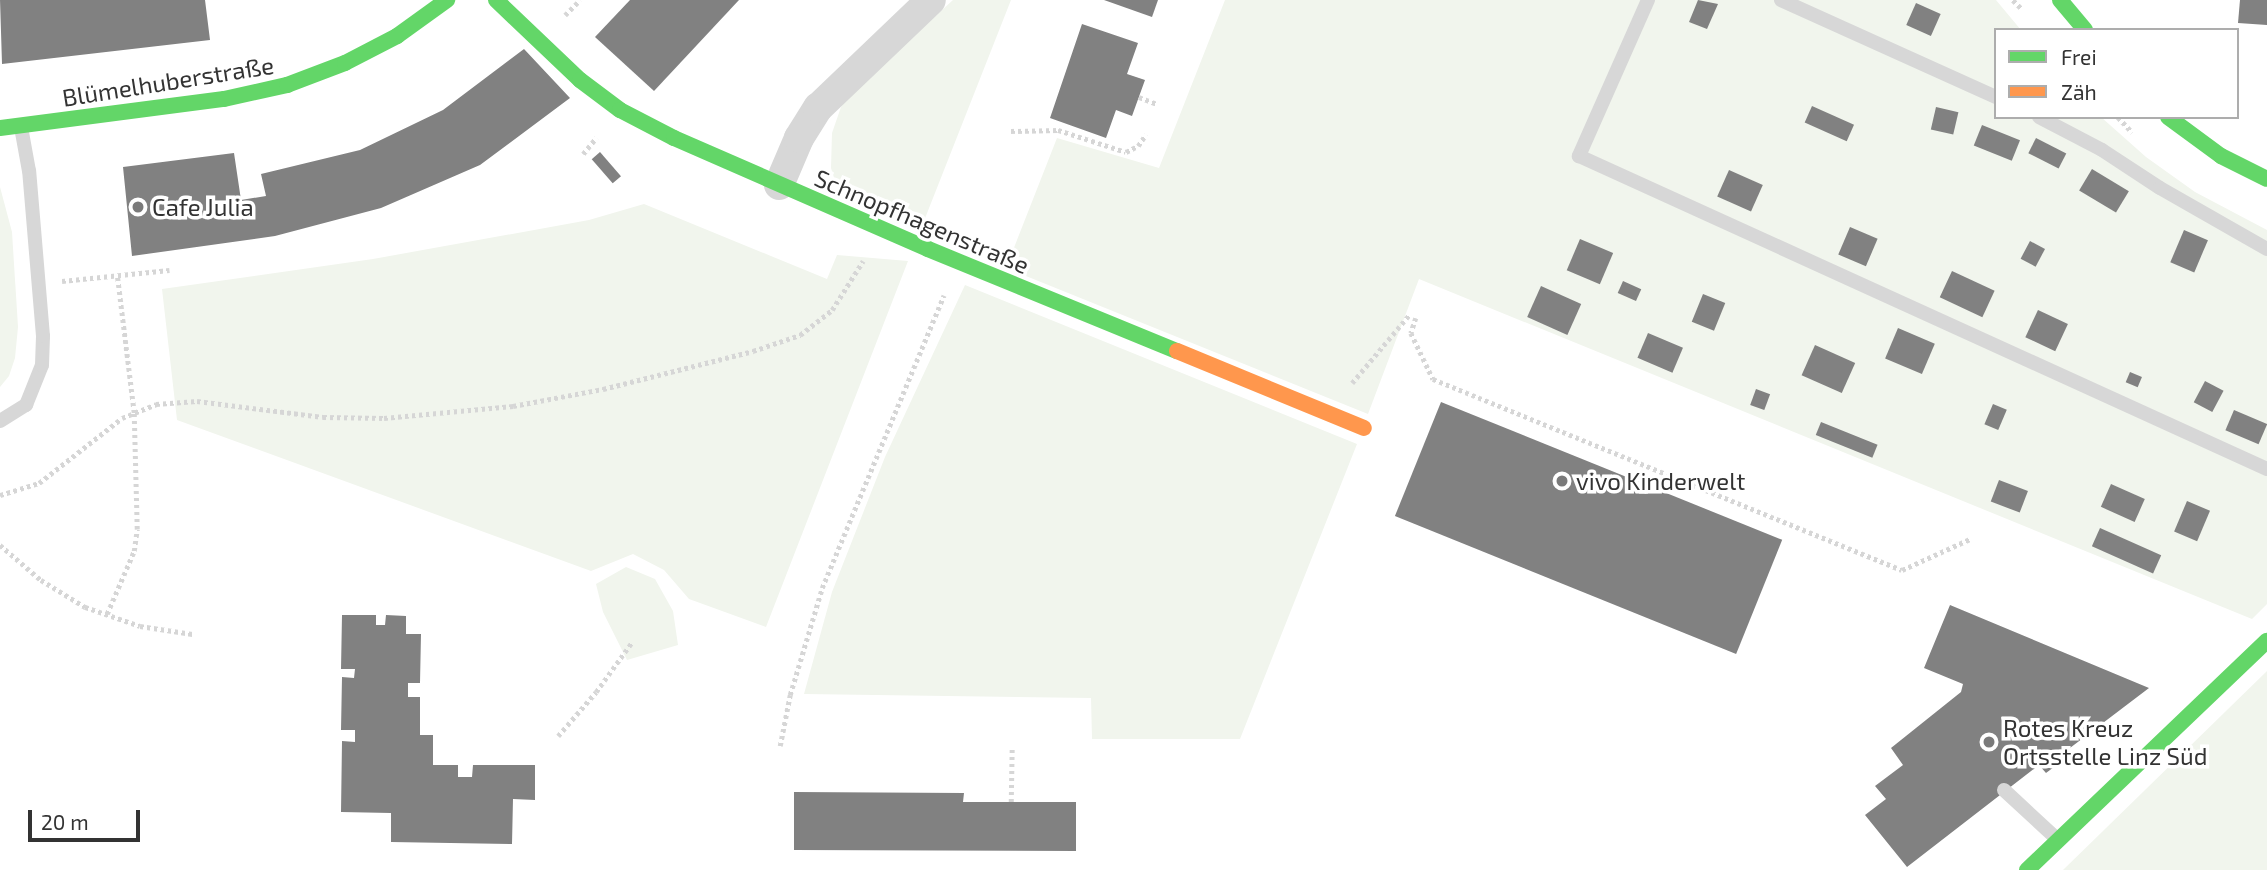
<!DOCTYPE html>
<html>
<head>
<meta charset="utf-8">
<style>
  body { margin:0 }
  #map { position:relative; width:2267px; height:870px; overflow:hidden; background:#fff; font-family:"Exo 2",sans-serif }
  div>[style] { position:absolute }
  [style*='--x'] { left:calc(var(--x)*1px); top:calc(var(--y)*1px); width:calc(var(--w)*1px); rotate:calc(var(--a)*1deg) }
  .green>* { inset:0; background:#f1f5ed }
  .building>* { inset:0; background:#818181; transform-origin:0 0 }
  .path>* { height:4.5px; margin-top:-2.25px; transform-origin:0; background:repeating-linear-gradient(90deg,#d6d6d6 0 3.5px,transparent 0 7px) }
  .lane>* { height:14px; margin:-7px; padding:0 7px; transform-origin:7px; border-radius:7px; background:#d7d7d7 }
  .street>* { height:30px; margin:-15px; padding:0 15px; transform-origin:15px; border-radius:15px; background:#d7d7d7 }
  .fast>* { height:16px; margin:-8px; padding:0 8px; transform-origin:8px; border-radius:8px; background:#63d668 }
  .slow>* { height:16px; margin:-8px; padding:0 8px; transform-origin:8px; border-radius:8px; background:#ff974d }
  .dots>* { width:19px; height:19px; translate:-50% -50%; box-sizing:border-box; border:4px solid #fff; border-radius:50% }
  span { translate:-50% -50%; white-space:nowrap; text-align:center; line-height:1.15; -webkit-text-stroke:7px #fff; paint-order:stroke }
  .street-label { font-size:24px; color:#333 }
  .poi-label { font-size:24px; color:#333 }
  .left { translate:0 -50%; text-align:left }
  .legend { position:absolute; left:1994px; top:28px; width:245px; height:91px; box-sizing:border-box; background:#fff; border:2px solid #adadad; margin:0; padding:9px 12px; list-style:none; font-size:21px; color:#333 }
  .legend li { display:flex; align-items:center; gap:14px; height:35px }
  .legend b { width:35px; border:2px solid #adadad }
  .scale { position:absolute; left:28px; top:810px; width:112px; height:32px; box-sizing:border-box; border:4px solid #333; border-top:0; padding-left:9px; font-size:21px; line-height:24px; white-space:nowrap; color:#333; -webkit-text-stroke:5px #fff; paint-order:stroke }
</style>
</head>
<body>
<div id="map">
  <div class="green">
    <i style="clip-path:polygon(953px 0,1011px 0,920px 231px,840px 197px,831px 168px,832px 133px,841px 107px,852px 92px)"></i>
    <i style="clip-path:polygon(1225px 0,1996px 0,2021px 30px,1996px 30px,1996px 117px,2101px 117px,2146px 157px,2195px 192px,2267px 230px,2267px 604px,2252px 619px,1419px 279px,1368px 414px,1006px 268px,1057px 138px,1159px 168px)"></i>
    <i style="clip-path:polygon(0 187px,12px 232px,18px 327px,15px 358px,9px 376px,0 387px)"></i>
    <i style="clip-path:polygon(644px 204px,827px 279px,837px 255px,908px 261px,766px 627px,689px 599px,664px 570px,633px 554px,591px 571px,177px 420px,162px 289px,373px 259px,589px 220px)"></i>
    <i style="clip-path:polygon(965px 285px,1357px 444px,1240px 739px,1092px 739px,1091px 698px,804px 694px,832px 592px,885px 457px)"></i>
    <i style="clip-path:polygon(626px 567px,655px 579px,673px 611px,678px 645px,627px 660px,603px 612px,596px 584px)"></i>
    <i style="clip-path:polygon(2267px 671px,2267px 870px,2063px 870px)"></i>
  </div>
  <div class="building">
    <i style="clip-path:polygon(0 0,205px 0,210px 40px,2px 64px)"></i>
    <i style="clip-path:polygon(630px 0,739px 0,654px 91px,595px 37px)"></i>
    <i style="clip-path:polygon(1104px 0,1158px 0,1152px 17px)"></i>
    <i style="clip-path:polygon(1698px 0,1718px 4px,1707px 29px,1689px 22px)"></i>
    <i style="clip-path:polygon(2240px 0,2267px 0,2267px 25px,2238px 23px)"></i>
    <i style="left:1916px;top:3px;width:27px;height:24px;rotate:24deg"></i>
    <i style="clip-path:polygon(1082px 24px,1138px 43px,1127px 74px,1145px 80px,1132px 116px,1116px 110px,1106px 138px,1050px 118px)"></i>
    <i style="clip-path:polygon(524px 49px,570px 98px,480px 165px,381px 208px,275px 236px,132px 256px,123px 167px,234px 153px,241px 200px,266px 196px,261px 174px,360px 150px,443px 110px)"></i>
    <i style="left:1812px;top:106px;width:46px;height:18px;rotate:24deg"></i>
    <i style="left:1936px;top:107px;width:23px;height:23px;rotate:13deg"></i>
    <i style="left:1982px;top:125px;width:41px;height:22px;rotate:22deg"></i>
    <i style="left:2036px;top:138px;width:34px;height:17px;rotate:27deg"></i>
    <i style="left:600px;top:152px;width:32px;height:11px;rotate:49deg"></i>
    <i style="left:2092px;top:169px;width:43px;height:25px;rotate:31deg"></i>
    <i style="left:1729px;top:170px;width:37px;height:29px;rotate:24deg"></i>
    <i style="left:1850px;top:227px;width:30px;height:30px;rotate:23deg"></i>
    <i style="left:2184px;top:230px;width:26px;height:35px;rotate:23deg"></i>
    <i style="left:1580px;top:239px;width:36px;height:34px;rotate:23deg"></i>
    <i style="left:2030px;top:241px;width:17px;height:20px;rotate:28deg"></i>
    <i style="left:1952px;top:271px;width:47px;height:29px;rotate:25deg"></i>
    <i style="left:1623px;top:281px;width:20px;height:13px;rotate:24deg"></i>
    <i style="left:1541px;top:286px;width:44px;height:34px;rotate:24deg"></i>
    <i style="left:1703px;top:294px;width:24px;height:30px;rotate:22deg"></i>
    <i style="left:2038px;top:310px;width:33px;height:30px;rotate:25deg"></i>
    <i style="left:1898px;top:328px;width:40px;height:33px;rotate:23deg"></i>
    <i style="left:1648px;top:333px;width:38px;height:27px;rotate:23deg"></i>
    <i style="left:1815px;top:345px;width:44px;height:33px;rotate:24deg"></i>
    <i style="left:2130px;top:372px;width:13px;height:11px;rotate:23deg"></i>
    <i style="left:2205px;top:381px;width:21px;height:24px;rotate:28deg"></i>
    <i style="left:1756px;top:389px;width:15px;height:17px;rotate:20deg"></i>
    <i style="left:1441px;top:402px;width:368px;height:123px;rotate:22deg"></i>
    <i style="left:1993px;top:404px;width:15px;height:22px;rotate:23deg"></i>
    <i style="left:2234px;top:410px;width:36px;height:22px;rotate:23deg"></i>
    <i style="left:1821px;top:422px;width:61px;height:14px;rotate:22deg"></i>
    <i style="left:1999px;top:480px;width:31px;height:23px;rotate:21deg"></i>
    <i style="left:2111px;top:484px;width:37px;height:25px;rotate:24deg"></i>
    <i style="left:2187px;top:501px;width:25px;height:33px;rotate:23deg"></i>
    <i style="left:2100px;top:528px;width:67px;height:20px;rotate:24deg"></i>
    <i style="clip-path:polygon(1950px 605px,2149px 688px,2066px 751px,2070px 755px,2046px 773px,2039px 765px,1907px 867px,1865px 815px,1886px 799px,1875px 786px,1903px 765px,1891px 748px,1961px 692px,1963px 684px,1924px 668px)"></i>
    <i style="clip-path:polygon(342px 615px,376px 615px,376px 625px,385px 625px,386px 615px,406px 616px,406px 634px,421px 634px,420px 683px,408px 683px,408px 697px,420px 697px,420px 735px,433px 735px,433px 765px,458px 765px,458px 777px,472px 777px,473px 765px,535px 765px,535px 800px,513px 799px,512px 844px,391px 842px,391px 813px,341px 812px,342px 741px,355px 742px,355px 730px,341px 730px,342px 677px,354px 678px,355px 669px,341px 669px)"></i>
    <i style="clip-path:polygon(794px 792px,964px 793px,963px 802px,1076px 802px,1076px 851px,794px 850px)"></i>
  </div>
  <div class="path">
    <i style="--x:2013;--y:0;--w:14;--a:45"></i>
    <i style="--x:565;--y:15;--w:21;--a:-45"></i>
    <i style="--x:1139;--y:97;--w:19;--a:21"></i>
    <i style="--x:2118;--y:117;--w:21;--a:47"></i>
    <i style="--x:1011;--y:131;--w:47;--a:-1.2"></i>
    <i style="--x:1058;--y:130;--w:71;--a:17.9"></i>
    <i style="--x:1126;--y:152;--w:13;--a:-27"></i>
    <i style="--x:1138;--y:146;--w:14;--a:-56"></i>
    <i style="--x:583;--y:154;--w:21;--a:-51"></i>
    <i style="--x:62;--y:281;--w:108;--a:-5.9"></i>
    <i style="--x:1416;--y:318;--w:16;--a:108"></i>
    <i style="--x:1411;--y:333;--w:51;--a:64.4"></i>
    <i style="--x:1433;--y:379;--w:506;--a:22.16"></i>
    <i style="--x:1902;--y:570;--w:75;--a:-24.5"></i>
    <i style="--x:1352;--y:383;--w:89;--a:-50"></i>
    <i style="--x:0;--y:495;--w:41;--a:-17.1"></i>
    <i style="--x:39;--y:483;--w:105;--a:-38.1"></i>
    <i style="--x:122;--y:418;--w:37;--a:-22"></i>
    <i style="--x:156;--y:404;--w:41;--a:-4.2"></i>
    <i style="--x:197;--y:401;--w:127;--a:7.2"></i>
    <i style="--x:323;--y:417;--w:61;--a:0.9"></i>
    <i style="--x:384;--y:418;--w:130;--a:-5.3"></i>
    <i style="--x:513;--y:406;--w:92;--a:-10.7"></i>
    <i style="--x:603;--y:389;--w:155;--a:-14.2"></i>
    <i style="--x:753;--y:351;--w:50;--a:-18.8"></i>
    <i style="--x:800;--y:335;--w:41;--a:-38"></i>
    <i style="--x:832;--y:310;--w:58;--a:-57.7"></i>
    <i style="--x:0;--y:545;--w:54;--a:40.5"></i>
    <i style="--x:41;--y:580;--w:52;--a:31.5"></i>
    <i style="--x:85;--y:607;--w:58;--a:19.1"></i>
    <i style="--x:140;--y:626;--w:53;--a:8.7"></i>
    <i style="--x:107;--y:614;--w:69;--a:-66.8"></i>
    <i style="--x:134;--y:551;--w:22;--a:-82"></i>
    <i style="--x:137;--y:529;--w:116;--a:-91.5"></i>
    <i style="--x:134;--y:413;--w:139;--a:-97"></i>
    <i style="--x:558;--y:736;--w:58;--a:-49.2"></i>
    <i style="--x:596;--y:692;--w:62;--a:-54.2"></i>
    <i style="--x:780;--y:746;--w:52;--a:-78.9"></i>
    <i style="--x:790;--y:695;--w:112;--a:-73.3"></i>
    <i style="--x:822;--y:588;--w:317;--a:-67.4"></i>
    <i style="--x:1011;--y:802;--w:55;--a:-89"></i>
  </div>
  <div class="lane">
    <i style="--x:1648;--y:0;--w:171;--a:113.9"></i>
    <i style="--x:1579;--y:156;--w:756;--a:24.46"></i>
    <i style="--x:1781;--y:0;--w:236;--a:24.3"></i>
    <i style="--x:2039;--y:117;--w:71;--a:27.6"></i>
    <i style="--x:2102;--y:150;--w:69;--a:33.2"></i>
    <i style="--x:2160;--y:188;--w:123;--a:29.7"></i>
    <i style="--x:0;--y:421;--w:31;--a:-32"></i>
    <i style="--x:26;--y:405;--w:43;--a:-68.2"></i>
    <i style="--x:42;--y:365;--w:29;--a:-88"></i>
    <i style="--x:43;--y:336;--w:166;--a:-94.8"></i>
    <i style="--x:29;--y:171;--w:45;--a:-100.3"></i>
    <i style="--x:2004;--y:790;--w:72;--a:42.8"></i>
  </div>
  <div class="street">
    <i style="--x:779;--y:185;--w:51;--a:-66.9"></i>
    <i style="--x:799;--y:138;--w:36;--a:-58"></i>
    <i style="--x:818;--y:108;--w:156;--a:-43.7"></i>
  </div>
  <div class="fast">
    <i style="--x:496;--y:0;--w:116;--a:43.6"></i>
    <i style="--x:580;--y:80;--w:50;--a:36.9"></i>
    <i style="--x:620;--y:110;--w:61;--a:27.4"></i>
    <i style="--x:674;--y:138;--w:277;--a:23.6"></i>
    <i style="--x:928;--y:249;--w:269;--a:22.3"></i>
    <i style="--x:2060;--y:0;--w:39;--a:50"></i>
    <i style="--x:2168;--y:117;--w:66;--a:36.3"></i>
    <i style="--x:2221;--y:156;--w:51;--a:26.6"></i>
    <i style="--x:0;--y:128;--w:226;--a:-7.4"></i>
    <i style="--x:224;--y:99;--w:65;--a:-12.5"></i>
    <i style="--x:287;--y:85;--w:62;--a:-20.8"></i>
    <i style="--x:345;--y:63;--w:59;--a:-27.4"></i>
    <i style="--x:397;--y:36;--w:62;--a:-35.8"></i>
    <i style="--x:2027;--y:870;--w:332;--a:-43.7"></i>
  </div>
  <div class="slow">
    <i style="--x:1177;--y:351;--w:202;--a:22.4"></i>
  </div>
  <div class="dots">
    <i style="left:138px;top:207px;background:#7a7a7a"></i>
    <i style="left:1562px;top:481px;background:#7a7a7a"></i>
    <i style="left:1989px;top:742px;background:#7a7a7a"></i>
  </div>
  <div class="street-label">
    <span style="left:168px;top:81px;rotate:-9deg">Blümelhuberstraße</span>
    <span style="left:922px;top:221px;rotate:23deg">Schnopfhagenstraße</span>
  </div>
  <div class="poi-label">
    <span class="left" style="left:152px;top:207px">Cafe Julia</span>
    <span class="left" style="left:1576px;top:481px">vivo Kinderwelt</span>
    <span class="left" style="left:2003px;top:742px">Rotes Kreuz<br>Ortsstelle Linz Süd</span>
  </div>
  <ul class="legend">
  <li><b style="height:9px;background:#63d668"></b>Frei</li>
  <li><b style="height:9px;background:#ff974d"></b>Zäh</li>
  </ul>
  <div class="scale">20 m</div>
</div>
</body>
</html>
